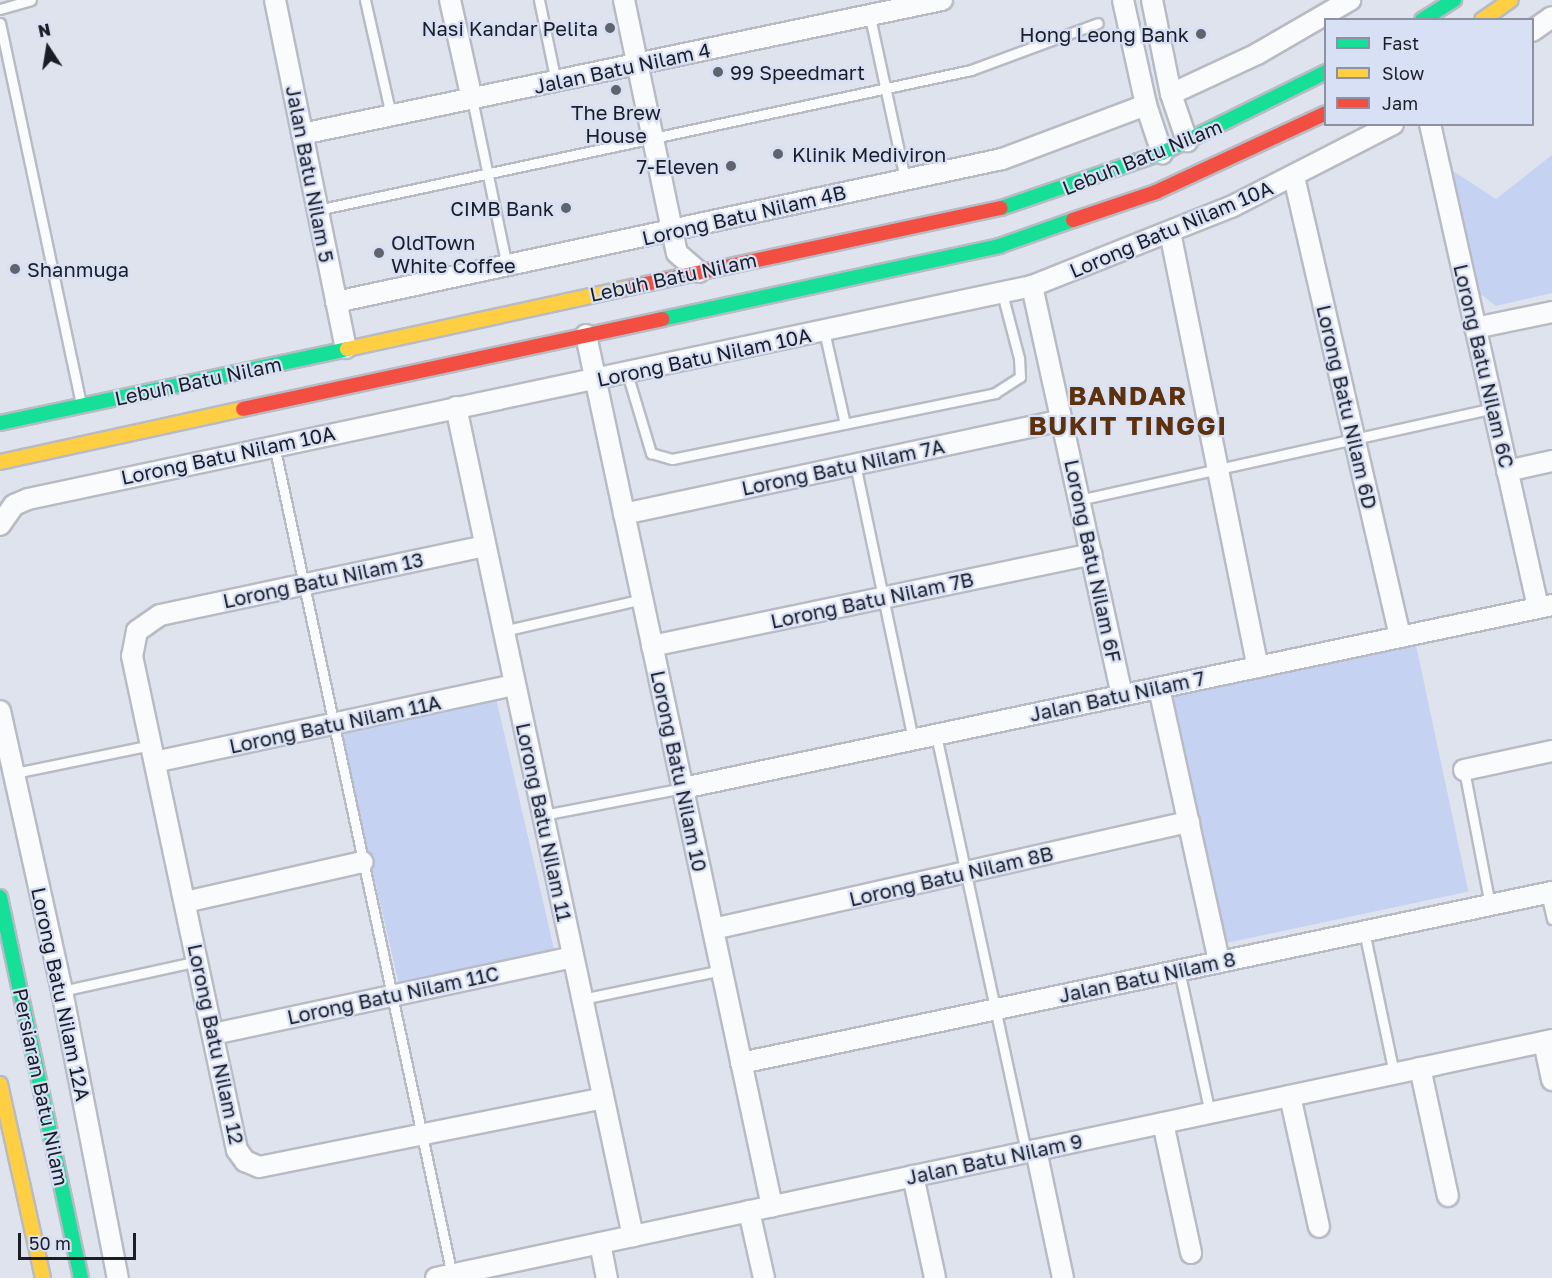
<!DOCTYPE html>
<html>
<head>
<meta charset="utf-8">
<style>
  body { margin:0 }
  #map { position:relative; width:1552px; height:1278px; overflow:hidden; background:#dee3ee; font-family:"Golos Text",sans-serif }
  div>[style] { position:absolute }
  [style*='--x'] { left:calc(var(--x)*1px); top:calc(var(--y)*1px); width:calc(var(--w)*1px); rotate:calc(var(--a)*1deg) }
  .green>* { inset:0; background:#c5d2f2; transform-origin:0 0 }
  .roads { filter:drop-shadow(2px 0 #b8bbc4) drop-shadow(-2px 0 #b8bbc4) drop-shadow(0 2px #b8bbc4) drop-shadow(0 -2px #b8bbc4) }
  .lane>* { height:9px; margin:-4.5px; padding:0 4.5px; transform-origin:4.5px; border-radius:4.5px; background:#fafbfc }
  .street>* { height:20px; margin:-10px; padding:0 10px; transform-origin:10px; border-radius:10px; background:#fafbfc }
  .fast>* { height:14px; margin:-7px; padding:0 7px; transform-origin:7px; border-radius:7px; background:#16e098 }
  .slow>* { height:14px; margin:-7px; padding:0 7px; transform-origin:7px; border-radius:7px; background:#ffcf43 }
  .jam>* { height:14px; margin:-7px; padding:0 7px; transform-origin:7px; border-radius:7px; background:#f24e42 }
  .dots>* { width:16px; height:16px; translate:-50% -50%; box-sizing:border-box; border:3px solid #d7e0f5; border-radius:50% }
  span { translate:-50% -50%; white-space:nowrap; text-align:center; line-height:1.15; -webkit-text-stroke:4.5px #d7e0f5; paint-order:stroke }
  .poi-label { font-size:20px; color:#1b1e26 }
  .right { translate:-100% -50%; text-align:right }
  .left { translate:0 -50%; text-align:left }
  .street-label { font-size:20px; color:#1b1e26 }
  .district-label { font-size:26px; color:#5d310d; font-weight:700; letter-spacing:1.5px }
  .legend { position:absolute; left:1324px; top:18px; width:210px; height:108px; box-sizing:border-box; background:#d7e0f5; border:2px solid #8c92a2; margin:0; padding:8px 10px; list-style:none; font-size:18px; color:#1b1e26 }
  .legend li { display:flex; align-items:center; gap:12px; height:30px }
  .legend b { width:30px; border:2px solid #8c92a2 }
  .north { position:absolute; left:18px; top:18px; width:60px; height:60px; -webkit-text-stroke:4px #d7e0f5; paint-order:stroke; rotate:348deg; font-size:16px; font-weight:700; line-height:24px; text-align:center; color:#1b1e26 }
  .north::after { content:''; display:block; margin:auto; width:21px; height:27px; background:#1b1e26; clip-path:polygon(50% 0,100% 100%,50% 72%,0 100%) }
  .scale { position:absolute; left:18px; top:1233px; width:118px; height:27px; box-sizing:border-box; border:3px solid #1b1e26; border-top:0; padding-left:8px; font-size:18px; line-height:21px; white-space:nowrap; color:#1b1e26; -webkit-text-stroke:4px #d7e0f5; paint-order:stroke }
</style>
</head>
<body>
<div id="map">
  <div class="green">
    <i style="clip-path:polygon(1552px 155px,1552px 293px,1496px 306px,1479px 293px,1450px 169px,1496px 199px)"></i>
    <i style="left:1416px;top:645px;width:252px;height:255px;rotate:78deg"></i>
    <i style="left:496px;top:698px;width:260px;height:159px;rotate:77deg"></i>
  </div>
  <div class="roads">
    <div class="lane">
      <i style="--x:365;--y:0;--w:118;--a:77.3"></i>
      <i style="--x:539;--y:0;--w:84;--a:78.3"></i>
      <i style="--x:0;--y:9;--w:32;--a:-16"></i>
      <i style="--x:870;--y:17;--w:166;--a:77.8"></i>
      <i style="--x:0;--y:23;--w:390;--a:78"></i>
      <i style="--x:472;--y:99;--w:171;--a:78.2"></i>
      <i style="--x:317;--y:210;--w:669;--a:-12.08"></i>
      <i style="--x:971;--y:70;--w:135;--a:-20.3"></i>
      <i style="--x:824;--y:331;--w:95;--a:77.3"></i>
      <i style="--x:627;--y:373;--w:84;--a:73.3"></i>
      <i style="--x:651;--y:453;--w:22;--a:16"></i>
      <i style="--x:672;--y:459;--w:330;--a:-11.5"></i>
      <i style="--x:995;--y:393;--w:30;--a:-33"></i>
      <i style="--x:1020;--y:377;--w:19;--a:-93"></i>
      <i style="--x:1019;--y:358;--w:67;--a:-104.7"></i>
      <i style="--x:274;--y:445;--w:849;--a:77.9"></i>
      <i style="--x:855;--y:464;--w:282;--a:78.1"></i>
      <i style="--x:1079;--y:500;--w:424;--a:-12.5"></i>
      <i style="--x:503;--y:631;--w:144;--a:-12.9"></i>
      <i style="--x:936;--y:735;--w:427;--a:77.8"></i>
      <i style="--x:1464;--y:770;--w:137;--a:79.1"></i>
      <i style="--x:15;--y:773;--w:139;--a:-11.6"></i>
      <i style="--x:543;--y:815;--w:143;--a:-10.9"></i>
      <i style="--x:1546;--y:893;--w:27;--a:77"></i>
      <i style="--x:1364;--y:931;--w:145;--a:78.1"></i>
      <i style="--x:1179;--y:970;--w:146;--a:77.8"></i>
      <i style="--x:62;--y:991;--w:139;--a:-12.4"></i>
      <i style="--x:582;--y:999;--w:143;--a:-11.7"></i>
    </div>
    <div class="street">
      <i style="--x:275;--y:0;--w:355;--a:78.5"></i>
      <i style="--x:450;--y:0;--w:101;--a:77.5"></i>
      <i style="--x:624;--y:0;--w:258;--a:78.2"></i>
      <i style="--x:677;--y:253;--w:29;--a:41"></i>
      <i style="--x:1123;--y:0;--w:107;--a:77.6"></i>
      <i style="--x:1146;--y:105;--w:51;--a:71.6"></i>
      <i style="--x:1152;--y:0;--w:96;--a:78.6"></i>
      <i style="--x:1171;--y:94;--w:50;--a:71.2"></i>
      <i style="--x:1532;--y:31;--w:24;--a:-35"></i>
      <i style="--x:1171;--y:94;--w:95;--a:-24.9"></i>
      <i style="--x:1257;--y:54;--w:108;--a:-30.1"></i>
      <i style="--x:1430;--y:124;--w:496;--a:77.4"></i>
      <i style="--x:302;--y:134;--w:654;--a:-11.83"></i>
      <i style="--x:1294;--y:177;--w:472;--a:77"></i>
      <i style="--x:1170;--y:232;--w:444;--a:78.6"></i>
      <i style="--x:1032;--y:286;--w:419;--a:77.6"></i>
      <i style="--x:336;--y:302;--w:681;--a:-12.12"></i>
      <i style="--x:1002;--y:159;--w:154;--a:-20.6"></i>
      <i style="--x:1475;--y:328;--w:79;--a:-11.7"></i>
      <i style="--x:586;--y:335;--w:891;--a:77.95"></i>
      <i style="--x:456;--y:407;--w:848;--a:77.95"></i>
      <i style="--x:1507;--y:471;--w:46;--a:-12.5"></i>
      <i style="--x:624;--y:514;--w:447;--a:-12.1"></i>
      <i style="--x:0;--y:525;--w:24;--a:-55"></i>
      <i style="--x:14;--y:505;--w:15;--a:-23"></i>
      <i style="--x:28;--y:499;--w:1026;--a:-11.98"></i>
      <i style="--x:1032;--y:286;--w:214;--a:-21.7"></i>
      <i style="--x:1231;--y:207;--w:182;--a:-27.1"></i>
      <i style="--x:485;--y:546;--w:332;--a:168"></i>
      <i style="--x:160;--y:615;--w:28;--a:145"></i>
      <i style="--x:137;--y:631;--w:25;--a:101"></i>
      <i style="--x:132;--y:656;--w:505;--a:78"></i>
      <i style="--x:237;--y:1150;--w:14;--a:54"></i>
      <i style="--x:245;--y:1161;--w:15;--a:23"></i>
      <i style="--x:259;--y:1167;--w:351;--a:-11.3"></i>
      <i style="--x:652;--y:646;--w:449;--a:-11.8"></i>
      <i style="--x:1159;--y:688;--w:280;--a:77.6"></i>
      <i style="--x:0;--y:711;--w:287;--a:77.5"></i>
      <i style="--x:62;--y:991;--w:292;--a:79"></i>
      <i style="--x:155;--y:762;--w:368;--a:-12.1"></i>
      <i style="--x:1464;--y:770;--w:90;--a:-12.2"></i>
      <i style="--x:683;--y:788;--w:888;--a:-11.89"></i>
      <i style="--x:185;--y:902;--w:182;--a:-12.7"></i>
      <i style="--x:713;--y:929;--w:488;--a:-12.7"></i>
      <i style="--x:214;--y:1034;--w:367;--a:-12.1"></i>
      <i style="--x:1544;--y:1042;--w:39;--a:78"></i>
      <i style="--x:741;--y:1063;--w:829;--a:-11.91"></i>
      <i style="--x:1420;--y:1068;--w:131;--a:77.7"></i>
      <i style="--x:1290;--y:1096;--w:134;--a:77.5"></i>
      <i style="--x:1163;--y:1123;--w:133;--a:77.8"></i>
      <i style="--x:1036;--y:1150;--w:131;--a:78.1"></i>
      <i style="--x:913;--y:1176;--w:104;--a:77.8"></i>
      <i style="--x:749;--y:1211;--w:69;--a:77.4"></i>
      <i style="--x:600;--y:1243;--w:36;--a:79"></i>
      <i style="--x:436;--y:1278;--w:1141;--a:-12.04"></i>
    </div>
    <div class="fast">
      <i style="--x:1422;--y:20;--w:38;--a:-32"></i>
      <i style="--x:1001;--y:208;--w:170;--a:-18.9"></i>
      <i style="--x:1162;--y:153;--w:183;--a:-26.3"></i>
      <i style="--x:662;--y:319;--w:345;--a:-12.2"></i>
      <i style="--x:999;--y:246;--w:78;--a:-19.4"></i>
      <i style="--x:0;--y:423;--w:355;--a:-12"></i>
      <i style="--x:0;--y:897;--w:390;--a:78"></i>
    </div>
    <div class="slow">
      <i style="--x:1482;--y:20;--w:35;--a:-35"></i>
      <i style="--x:347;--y:349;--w:292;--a:-12.3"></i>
      <i style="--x:0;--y:462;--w:249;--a:-12.3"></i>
      <i style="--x:0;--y:1084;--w:199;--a:77.5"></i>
    </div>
    <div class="jam">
      <i style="--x:1073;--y:220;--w:88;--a:-18.6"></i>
      <i style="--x:1156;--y:192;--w:187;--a:-24.9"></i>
      <i style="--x:632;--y:287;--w:377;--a:-12.1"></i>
      <i style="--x:243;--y:409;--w:429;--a:-12.1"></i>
    </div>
  </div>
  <div class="dots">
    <i style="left:610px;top:28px;background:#5f636c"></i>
    <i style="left:1201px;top:34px;background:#5f636c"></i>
    <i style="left:718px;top:72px;background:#5f636c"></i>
    <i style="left:616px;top:90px;background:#5f636c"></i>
    <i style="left:778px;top:154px;background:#5f636c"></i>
    <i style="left:731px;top:166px;background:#5f636c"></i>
    <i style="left:566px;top:208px;background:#5f636c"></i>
    <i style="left:379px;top:253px;background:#5f636c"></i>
    <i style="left:15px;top:269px;background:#5f636c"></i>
  </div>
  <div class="poi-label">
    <span class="right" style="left:598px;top:28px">Nasi Kandar Pelita</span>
    <span class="right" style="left:1189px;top:34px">Hong Leong Bank</span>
    <span class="left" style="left:730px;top:72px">99 Speedmart</span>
    <span style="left:616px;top:124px">The Brew<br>House</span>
    <span class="left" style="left:792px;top:154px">Klinik Mediviron</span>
    <span class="right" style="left:719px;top:166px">7-Eleven</span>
    <span class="right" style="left:554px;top:208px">CIMB Bank</span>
    <span class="left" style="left:391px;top:254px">OldTown<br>White Coffee</span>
    <span class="left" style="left:27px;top:269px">Shanmuga</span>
  </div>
  <div class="street-label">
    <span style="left:622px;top:68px;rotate:-12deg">Jalan Batu Nilam 4</span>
    <span style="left:1142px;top:157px;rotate:-22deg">Lebuh Batu Nilam</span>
    <span style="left:310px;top:174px;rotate:79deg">Jalan Batu Nilam 5</span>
    <span style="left:744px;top:215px;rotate:-13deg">Lorong Batu Nilam 4B</span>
    <span style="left:1171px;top:229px;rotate:-23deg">Lorong Batu Nilam 10A</span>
    <span style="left:673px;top:277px;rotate:-12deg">Lebuh Batu Nilam</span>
    <span style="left:704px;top:357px;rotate:-12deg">Lorong Batu Nilam 10A</span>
    <span style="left:1484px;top:366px;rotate:77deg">Lorong Batu Nilam 6C</span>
    <span style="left:198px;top:381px;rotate:-12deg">Lebuh Batu Nilam</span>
    <span style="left:1347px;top:407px;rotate:77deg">Lorong Batu Nilam 6D</span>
    <span style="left:228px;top:455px;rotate:-12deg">Lorong Batu Nilam 10A</span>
    <span style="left:843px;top:467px;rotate:-12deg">Lorong Batu Nilam 7A</span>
    <span style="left:1093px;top:561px;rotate:78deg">Lorong Batu Nilam 6F</span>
    <span style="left:323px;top:580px;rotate:-12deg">Lorong Batu Nilam 13</span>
    <span style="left:872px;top:600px;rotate:-12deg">Lorong Batu Nilam 7B</span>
    <span style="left:1117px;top:696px;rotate:-12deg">Jalan Batu Nilam 7</span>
    <span style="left:335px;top:724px;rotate:-12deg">Lorong Batu Nilam 11A</span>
    <span style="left:679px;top:771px;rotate:78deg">Lorong Batu Nilam 10</span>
    <span style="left:544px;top:822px;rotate:78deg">Lorong Batu Nilam 11</span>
    <span style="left:951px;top:876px;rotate:-13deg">Lorong Batu Nilam 8B</span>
    <span style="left:1147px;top:977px;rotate:-12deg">Jalan Batu Nilam 8</span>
    <span style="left:61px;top:994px;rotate:78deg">Lorong Batu Nilam 12A</span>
    <span style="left:393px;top:995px;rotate:-12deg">Lorong Batu Nilam 11C</span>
    <span style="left:216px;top:1044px;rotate:78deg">Lorong Batu Nilam 12</span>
    <span style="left:41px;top:1087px;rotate:78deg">Persiaran Batu Nilam</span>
    <span style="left:994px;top:1159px;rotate:-12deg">Jalan Batu Nilam 9</span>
  </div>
  <div class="district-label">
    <span style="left:1128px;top:411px">BANDAR<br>BUKIT TINGGI</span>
  </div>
  <ul class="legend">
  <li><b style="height:8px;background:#16e098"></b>Fast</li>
  <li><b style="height:8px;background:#ffcf43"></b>Slow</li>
  <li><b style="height:8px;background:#f24e42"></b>Jam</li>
  </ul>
  <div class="north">N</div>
  <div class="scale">50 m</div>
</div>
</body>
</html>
